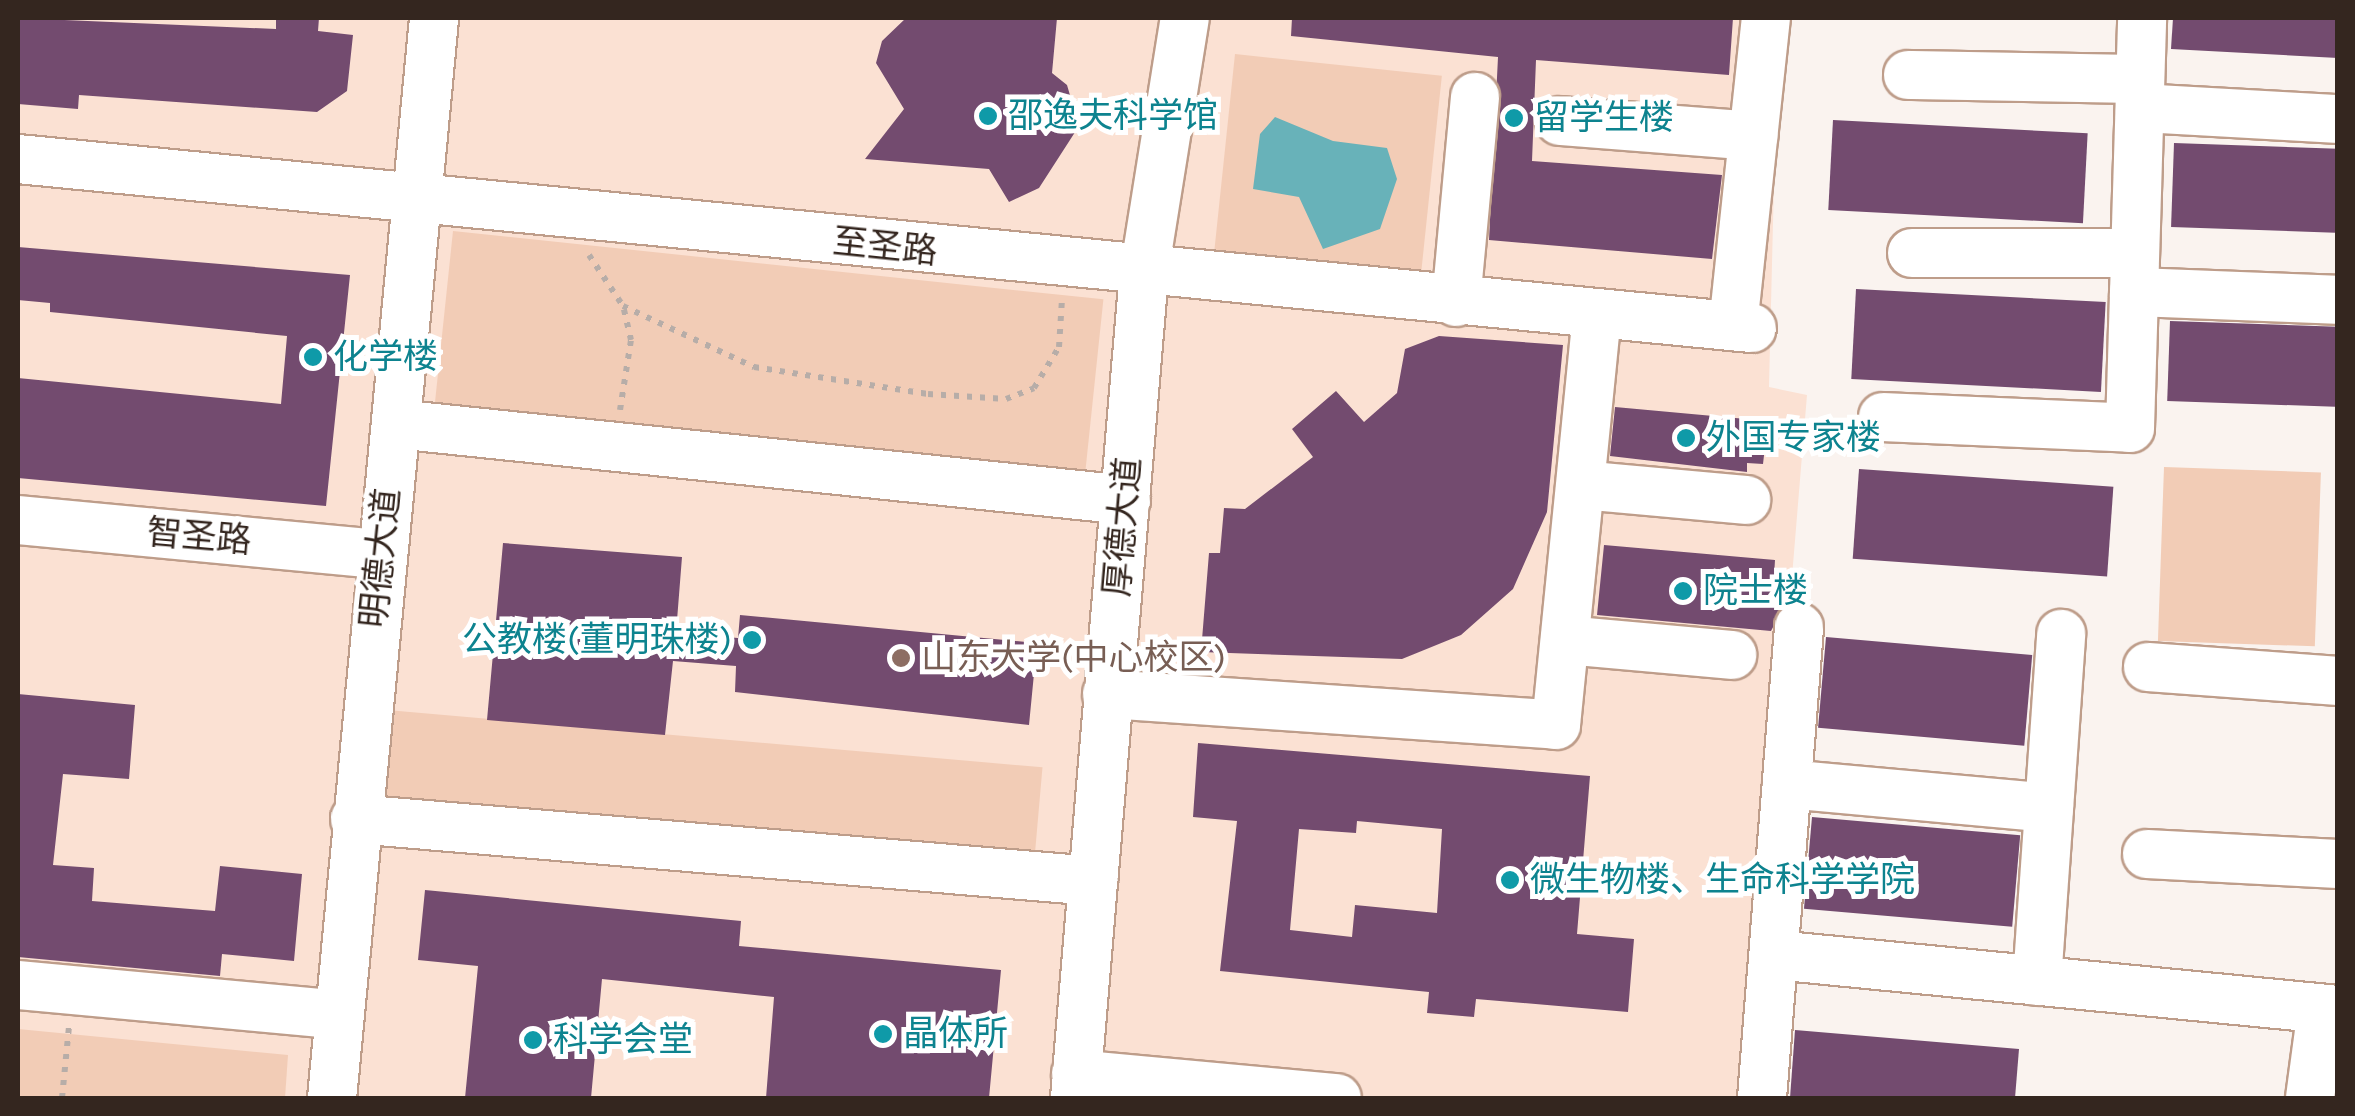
<!DOCTYPE html>
<html>
<head>
<meta charset="utf-8">
<style>
  body { margin:0 }
  #map { position:relative; width:2355px; height:1116px; overflow:hidden; background:#faf3ef; font-family:Karla,"Noto Sans SC",sans-serif }
  div>[style] { position:absolute }
  [style*='--x'] { left:calc(var(--x)*1px); top:calc(var(--y)*1px); width:calc(var(--w)*1px); rotate:calc(var(--a)*1deg) }
  .built>* { inset:0; background:#fbe1d3 }
  .green>* { inset:0; background:#f2ccb6; transform-origin:0 0 }
  .water>* { inset:0; background:#68b2b9 }
  .building>* { inset:0; background:#734b6f; transform-origin:0 0 }
  .path>* { height:6px; margin-top:-3px; transform-origin:0; background:repeating-linear-gradient(90deg,#b7ada8 0 5px,transparent 0 13px) }
  .roads { filter:drop-shadow(2px 0 #be9d8a) drop-shadow(-2px 0 #be9d8a) drop-shadow(0 2px #be9d8a) drop-shadow(0 -2px #be9d8a) }
  .minor>* { height:48px; margin:-24px; padding:0 24px; transform-origin:24px; border-radius:24px; background:#fff }
  .dots>* { width:28px; height:28px; translate:-50% -50%; box-sizing:border-box; border:5px solid #fff; border-radius:50% }
  span { translate:-50% -50%; white-space:nowrap; text-align:center; line-height:1.15; -webkit-text-stroke:10px #fff; paint-order:stroke }
  .culture-label { font-size:35px; color:#0d838f }
  .left { translate:0 -50%; text-align:left }
  .right { translate:-100% -50%; text-align:right }
  .street-label { font-size:35px; color:#34261f }
  .education-label { font-size:35px; color:#785e54 }
  .frame { position:absolute; inset:0; border:20px solid #34261f; pointer-events:none }
</style>
</head>
<body>
<div id="map">
  <div class="built">
    <i style="clip-path:polygon(18px 18px,1778px 18px,1769px 387px,1807px 395px,1749px 1098px,18px 1098px)"></i>
  </div>
  <div class="green">
    <i style="left:1235px;top:54px;width:208px;height:212px;rotate:6deg"></i>
    <i style="left:453px;top:231px;width:654px;height:178px;rotate:6deg"></i>
    <i style="left:2164px;top:467px;width:157px;height:174px;rotate:2deg"></i>
    <i style="left:387px;top:710px;width:658px;height:97px;rotate:5deg"></i>
    <i style="clip-path:polygon(18px 1029px,288px 1055px,285px 1098px,18px 1098px)"></i>
  </div>
  <div class="water">
    <i style="clip-path:polygon(1275px 117px,1333px 141px,1387px 148px,1397px 179px,1380px 229px,1323px 249px,1299px 197px,1253px 189px,1260px 134px)"></i>
  </div>
  <div class="building">
    <i style="clip-path:polygon(18px 18px,276px 29px,276px 18px,319px 18px,318px 31px,353px 35px,347px 91px,317px 112px,79px 95px,78px 109px,18px 104px)"></i>
    <i style="clip-path:polygon(906px 18px,1057px 18px,1052px 73px,1067px 85px,1079px 126px,1039px 188px,1009px 202px,989px 169px,865px 159px,904px 109px,876px 63px,882px 41px)"></i>
    <i style="clip-path:polygon(1292px 18px,1733px 18px,1729px 75px,1536px 60px,1532px 161px,1722px 175px,1712px 259px,1489px 240px,1498px 57px,1291px 36px)"></i>
    <i style="clip-path:polygon(2173px 18px,2338px 18px,2338px 58px,2171px 49px)"></i>
    <i style="left:1833px;top:120px;width:255px;height:90px;rotate:3deg"></i>
    <i style="left:2174px;top:143px;width:164px;height:84px;rotate:2deg"></i>
    <i style="clip-path:polygon(18px 247px,350px 275px,326px 506px,18px 478px,18px 378px,281px 404px,287px 336px,50px 312px,50px 303px,18px 300px)"></i>
    <i style="left:1856px;top:289px;width:250px;height:90px;rotate:3deg"></i>
    <i style="left:2170px;top:321px;width:168px;height:80px;rotate:2deg"></i>
    <i style="clip-path:polygon(1439px 336px,1563px 345px,1547px 512px,1513px 589px,1461px 635px,1402px 659px,1201px 652px,1209px 553px,1220px 553px,1224px 508px,1245px 509px,1313px 457px,1292px 429px,1336px 391px,1364px 422px,1397px 393px,1405px 349px)"></i>
    <i style="clip-path:polygon(1615px 407px,1768px 421px,1763px 464px,1747px 463px,1747px 472px,1610px 456px)"></i>
    <i style="left:1859px;top:469px;width:255px;height:90px;rotate:4deg"></i>
    <i style="clip-path:polygon(503px 543px,682px 557px,676px 633px,738px 638px,740px 615px,1037px 643px,1029px 725px,735px 692px,736px 666px,673px 661px,665px 735px,487px 720px)"></i>
    <i style="clip-path:polygon(1604px 545px,1775px 560px,1774px 577px,1787px 578px,1785px 604px,1771px 631px,1597px 615px)"></i>
    <i style="left:1826px;top:637px;width:207px;height:91px;rotate:5deg"></i>
    <i style="clip-path:polygon(18px 694px,135px 705px,129px 779px,63px 774px,53px 865px,94px 868px,92px 901px,215px 911px,220px 866px,302px 874px,294px 961px,222px 954px,220px 976px,18px 957px)"></i>
    <i style="clip-path:polygon(evenodd,1198px 743px,1590px 776px,1577px 934px,1634px 939px,1628px 1012px,1476px 999px,1474px 1017px,1427px 1013px,1429px 992px,1220px 971px,1237px 821px,1193px 817px,1198px 743px,1357px 821px,1442px 829px,1437px 913px,1355px 905px,1352px 937px,1290px 930px,1299px 829px,1356px 833px,1357px 821px)"></i>
    <i style="left:1812px;top:817px;width:209px;height:92px;rotate:5deg"></i>
    <i style="clip-path:polygon(425px 890px,741px 921px,739px 946px,1001px 970px,989px 1098px,766px 1098px,774px 997px,602px 979px,591px 1098px,465px 1098px,478px 966px,418px 960px)"></i>
    <i style="clip-path:polygon(1795px 1030px,2019px 1049px,2015px 1098px,1790px 1098px)"></i>
  </div>
  <div class="path">
    <i style="--x:589;--y:255;--w:61;--a:56.3"></i>
    <i style="--x:623;--y:306;--w:145;--a:25"></i>
    <i style="--x:754;--y:367;--w:176;--a:8.8"></i>
    <i style="--x:928;--y:394;--w:78;--a:3.7"></i>
    <i style="--x:1006;--y:399;--w:30;--a:-21"></i>
    <i style="--x:1034;--y:388;--w:48;--a:-58.6"></i>
    <i style="--x:1059;--y:347;--w:48;--a:-86.4"></i>
    <i style="--x:620;--y:410;--w:71;--a:-81.1"></i>
    <i style="--x:631;--y:340;--w:35;--a:-103"></i>
    <i style="--x:62;--y:1098;--w:72;--a:-84.4"></i>
  </div>
  <div class="roads">
    <div class="minor">
      <i style="--x:1908;--y:75;--w:232;--a:1"></i>
      <i style="--x:2140;--y:108;--w:198;--a:3.2"></i>
      <i style="--x:1560;--y:121;--w:194;--a:4.4"></i>
      <i style="--x:18;--y:159;--w:1742;--a:5.57"></i>
      <i style="--x:1912;--y:253;--w:223;--a:0"></i>
      <i style="--x:2134;--y:292;--w:204;--a:2.2"></i>
      <i style="--x:1456;--y:302;--w:206;--a:-84.7"></i>
      <i style="--x:1733;--y:326;--w:310;--a:-83.9"></i>
      <i style="--x:1883;--y:417;--w:247;--a:2.5"></i>
      <i style="--x:2130;--y:428;--w:410;--a:-88.3"></i>
      <i style="--x:396;--y:424;--w:734;--a:5.94"></i>
      <i style="--x:1581;--y:485;--w:166;--a:5.2"></i>
      <i style="--x:18;--y:520;--w:364;--a:5.4"></i>
      <i style="--x:1565;--y:640;--w:168;--a:5.1"></i>
      <i style="--x:2148;--y:667;--w:191;--a:4.2"></i>
      <i style="--x:1107;--y:694;--w:450;--a:3.9"></i>
      <i style="--x:1556;--y:725;--w:413;--a:-84.3"></i>
      <i style="--x:1787;--y:784;--w:263;--a:5.2"></i>
      <i style="--x:355;--y:819;--w:741;--a:4.8"></i>
      <i style="--x:2147;--y:854;--w:191;--a:3"></i>
      <i style="--x:1775;--y:955;--w:566;--a:5.58"></i>
      <i style="--x:2037;--y:981;--w:348;--a:-86"></i>
      <i style="--x:18;--y:985;--w:322;--a:5.3"></i>
      <i style="--x:1076;--y:1074;--w:262;--a:5.3"></i>
      <i style="--x:332;--y:1098;--w:1085;--a:-84.6"></i>
      <i style="--x:1075;--y:1098;--w:828;--a:-85.22"></i>
      <i style="--x:1144;--y:273;--w:258;--a:-80.9"></i>
      <i style="--x:1762;--y:1098;--w:472;--a:-85.5"></i>
      <i style="--x:2310;--y:1098;--w:90;--a:-82.3"></i>
    </div>
  </div>
  <div class="dots">
    <i style="left:988px;top:116px;background:#0f9aa8"></i>
    <i style="left:1514px;top:118px;background:#0f9aa8"></i>
    <i style="left:313px;top:357px;background:#0f9aa8"></i>
    <i style="left:1686px;top:438px;background:#0f9aa8"></i>
    <i style="left:1683px;top:591px;background:#0f9aa8"></i>
    <i style="left:752px;top:640px;background:#0f9aa8"></i>
    <i style="left:901px;top:658px;background:#8d6e63"></i>
    <i style="left:1510px;top:880px;background:#0f9aa8"></i>
    <i style="left:883px;top:1034px;background:#0f9aa8"></i>
    <i style="left:533px;top:1040px;background:#0f9aa8"></i>
  </div>
  <div class="culture-label">
    <span class="left" style="left:1008px;top:116px">邵逸夫科学馆</span>
    <span class="left" style="left:1534px;top:118px">留学生楼</span>
    <span class="left" style="left:333px;top:357px">化学楼</span>
    <span class="left" style="left:1706px;top:438px">外国专家楼</span>
    <span class="left" style="left:1703px;top:591px">院士楼</span>
    <span class="right" style="left:732px;top:640px">公教楼(董明珠楼)</span>
    <span class="left" style="left:1530px;top:880px">微生物楼、生命科学学院</span>
    <span class="left" style="left:903px;top:1034px">晶体所</span>
    <span class="left" style="left:553px;top:1040px">科学会堂</span>
  </div>
  <div class="street-label">
    <span style="left:885px;top:247px;rotate:6deg">至圣路</span>
    <span style="left:1123px;top:527px;rotate:-85deg">厚德大道</span>
    <span style="left:199px;top:537px;rotate:5deg">智圣路</span>
    <span style="left:381px;top:558px;rotate:-84deg">明德大道</span>
  </div>
  <div class="education-label">
    <span class="left" style="left:921px;top:658px">山东大学(中心校区)</span>
  </div>
  <div class="frame"></div>
</div>
</body>
</html>
